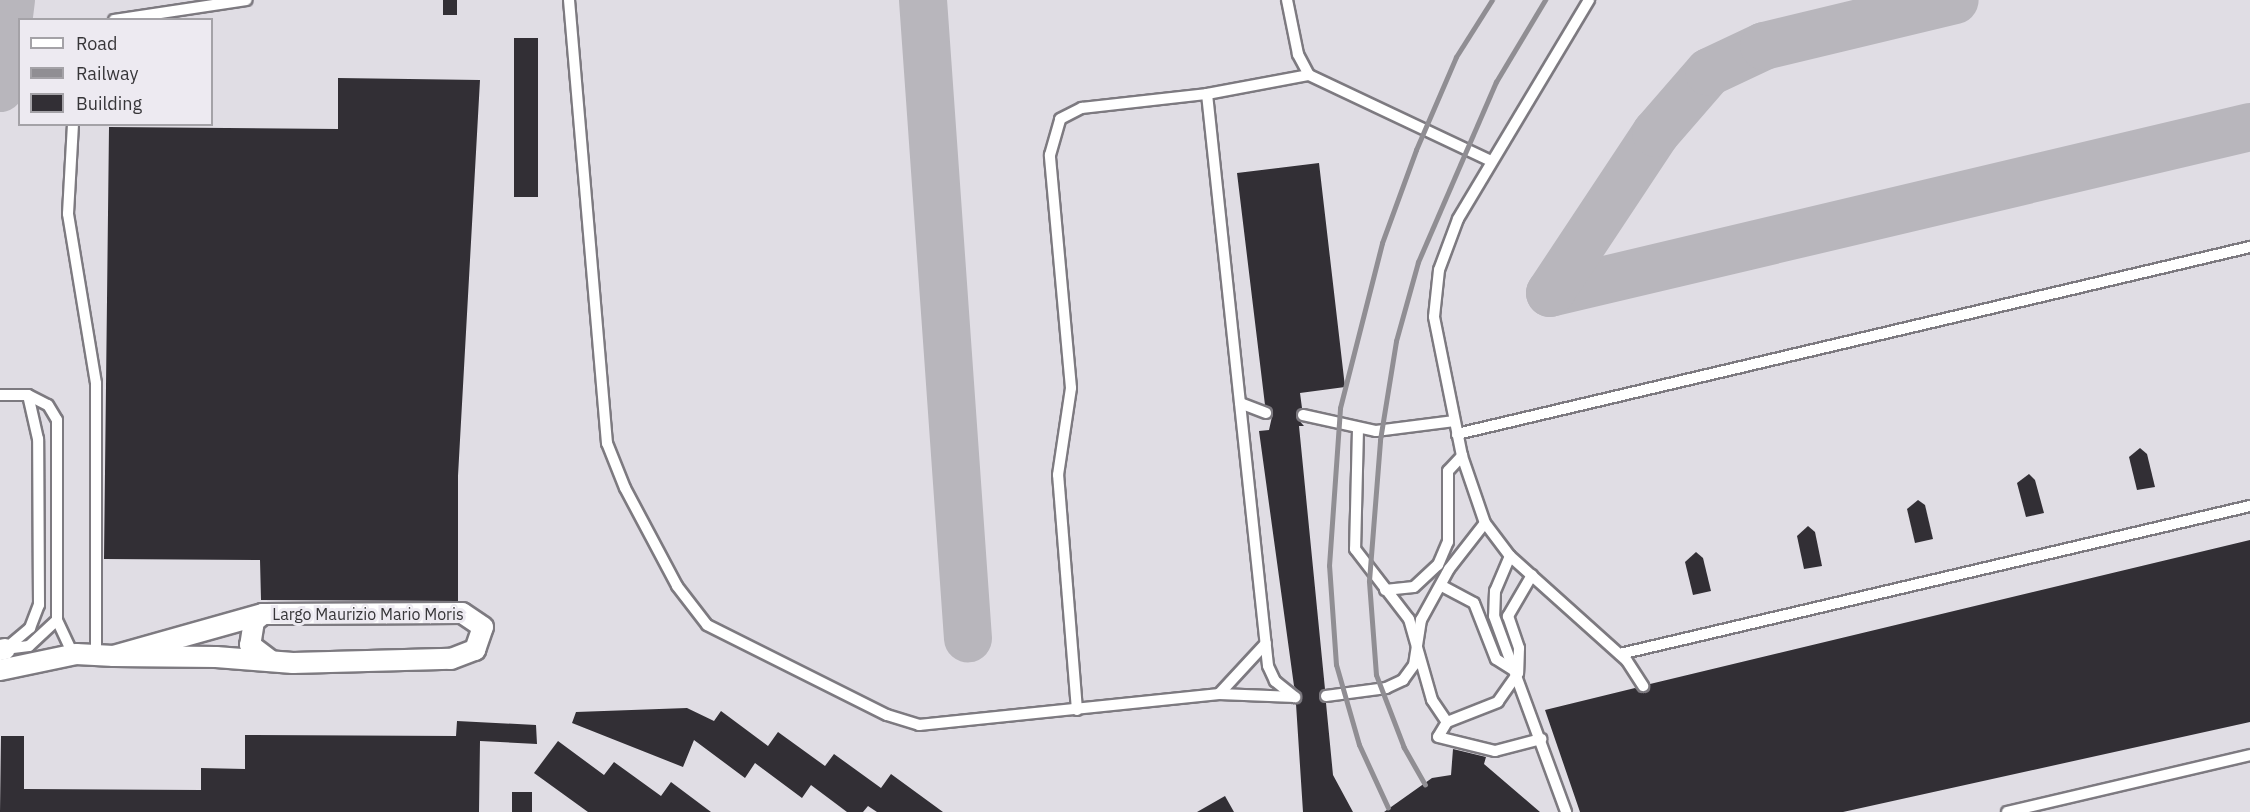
<!DOCTYPE html>
<html>
<head>
<meta charset="utf-8">
<style>
  body { margin:0 }
  #map { position:relative; width:2250px; height:812px; overflow:hidden; background:#e0dde4; font-family:"IBM Plex Sans",sans-serif }
  div>[style] { position:absolute }
  [style*='--x'] { left:calc(var(--x)*1px); top:calc(var(--y)*1px); width:calc(var(--w)*1px); rotate:calc(var(--a)*1deg) }
  .taxiway>* { height:48px; margin:-24px; padding:0 24px; transform-origin:24px; border-radius:24px; background:#b8b6bc }
  .building>* { inset:0; background:#322f35; transform-origin:0 0 }
  .roads { filter:drop-shadow(2px 0 #7d7a80) drop-shadow(-2px 0 #7d7a80) drop-shadow(0 2px #7d7a80) drop-shadow(0 -2px #7d7a80) }
  .service>* { height:10px; margin:-5px; padding:0 5px; transform-origin:5px; border-radius:5px; background:#fff }
  .minor>* { height:20px; margin:-10px; padding:0 10px; transform-origin:10px; border-radius:10px; background:#fff }
  .rail>* { height:4.5px; margin:-2.25px; padding:0 2.25px; transform-origin:2.25px; border-radius:2.25px; background:#908e93 }
  span { translate:-50% -50%; white-space:nowrap; text-align:center; line-height:1.15; -webkit-text-stroke:6px #edeaf1; paint-order:stroke }
  .street-label { font-size:16px; color:#373639 }
  .legend { position:absolute; left:18px; top:18px; width:195px; height:108px; box-sizing:border-box; background:#edeaf1; border:2px solid #a4a2a7; margin:0; padding:8px 10px; list-style:none; font-size:18px; color:#373639 }
  .legend li { display:flex; align-items:center; gap:12px; height:30px }
  .legend b { width:30px; border:2px solid #a4a2a7 }
</style>
</head>
<body>
<div id="map">
  <div class="taxiway">
    <i style="--x:923;--y:0;--w:640;--a:85.97"></i>
    <i style="--x:0;--y:88;--w:89;--a:-82.9"></i>
    <i style="--x:1550;--y:293;--w:719;--a:-13.34"></i>
    <i style="--x:1550;--y:293;--w:192;--a:-56.5"></i>
    <i style="--x:1656;--y:133;--w:81;--a:-49"></i>
    <i style="--x:1709;--y:72;--w:61;--a:-25.3"></i>
    <i style="--x:1764;--y:46;--w:196;--a:-13.5"></i>
  </div>
  <div class="building">
    <i style="left:443px;top:0;width:14px;height:15px"></i>
    <i style="left:538px;top:38px;width:159px;height:24px;rotate:90deg"></i>
    <i style="clip-path:polygon(338px 78px,480px 80px,458px 476px,458px 601px,261px 600px,260px 560px,104px 559px,109px 127px,338px 129px)"></i>
    <i style="clip-path:polygon(1319px 163px,1345px 387px,1300px 393px,1302px 408px,1296px 417px,1304px 426px,1299px 426px,1325px 689px,1319px 698px,1326px 703px,1333px 775px,1353px 812px,1303px 812px,1296px 704px,1302px 697px,1294px 686px,1259px 431px,1269px 430px,1273px 412px,1265px 405px,1237px 173px)"></i>
    <i style="clip-path:polygon(2140px 448px,2147px 454px,2155px 487px,2137px 490px,2129px 457px)"></i>
    <i style="clip-path:polygon(2029px 474px,2035px 480px,2044px 513px,2026px 517px,2017px 483px)"></i>
    <i style="clip-path:polygon(1918px 500px,1925px 505px,1933px 539px,1915px 543px,1907px 509px)"></i>
    <i style="clip-path:polygon(1808px 526px,1815px 532px,1822px 566px,1804px 569px,1797px 536px)"></i>
    <i style="clip-path:polygon(2250px 540px,2250px 722px,1843px 812px,1580px 812px,1545px 710px,1635px 688px,1644px 693px,1650px 684px)"></i>
    <i style="clip-path:polygon(1696px 552px,1703px 558px,1711px 591px,1693px 595px,1685px 562px)"></i>
    <i style="clip-path:polygon(687px 708px,714px 721px,721px 711px,768px 746px,778px 732px,825px 766px,834px 754px,881px 788px,891px 774px,943px 812px,877px 812px,868px 806px,863px 812px,847px 812px,811px 785px,802px 798px,755px 763px,745px 778px,694px 740px,683px 767px,572px 723px,576px 712px)"></i>
    <i style="clip-path:polygon(457px 721px,536px 725px,537px 744px,480px 741px,479px 812px,0 812px,1px 736px,24px 736px,24px 789px,201px 790px,201px 768px,245px 769px,245px 735px,456px 736px)"></i>
    <i style="clip-path:polygon(558px 741px,604px 775px,614px 762px,661px 796px,671px 782px,711px 812px,588px 812px,534px 773px)"></i>
    <i style="clip-path:polygon(1453px 749px,1486px 757px,1484px 764px,1540px 812px,1384px 812px,1432px 778px,1451px 775px)"></i>
    <i style="left:512px;top:792px;width:20px;height:20px"></i>
    <i style="clip-path:polygon(1225px 796px,1234px 812px,1197px 812px)"></i>
  </div>
  <div class="roads">
    <div class="service">
      <i style="--x:569;--y:0;--w:445;--a:85.1"></i>
      <i style="--x:607;--y:443;--w:48;--a:68.2"></i>
      <i style="--x:625;--y:488;--w:111;--a:62"></i>
      <i style="--x:677;--y:586;--w:49;--a:52.4"></i>
      <i style="--x:707;--y:625;--w:201;--a:26.6"></i>
      <i style="--x:887;--y:715;--w:34;--a:17"></i>
      <i style="--x:919;--y:725;--w:302;--a:-5.9"></i>
      <i style="--x:1219;--y:694;--w:76;--a:2.3"></i>
      <i style="--x:1589;--y:0;--w:255;--a:120.9"></i>
      <i style="--x:1458;--y:219;--w:54;--a:110.4"></i>
      <i style="--x:1439;--y:270;--w:47;--a:96.1"></i>
      <i style="--x:1434;--y:317;--w:142;--a:78.6"></i>
      <i style="--x:1462;--y:456;--w:71;--a:71.1"></i>
      <i style="--x:1485;--y:523;--w:41;--a:52.9"></i>
      <i style="--x:1510;--y:556;--w:157;--a:41.9"></i>
      <i style="--x:1627;--y:661;--w:30;--a:57"></i>
      <i style="--x:114;--y:20;--w:134;--a:-8.6"></i>
      <i style="--x:1309;--y:75;--w:199;--a:25.3"></i>
      <i style="--x:1207;--y:94;--w:104;--a:-10.6"></i>
      <i style="--x:1309;--y:75;--w:24;--a:-118"></i>
      <i style="--x:1298;--y:54;--w:55;--a:-101.5"></i>
      <i style="--x:73;--y:124;--w:90;--a:93.2"></i>
      <i style="--x:68;--y:214;--w:171;--a:80.6"></i>
      <i style="--x:96;--y:383;--w:271;--a:90"></i>
      <i style="--x:0;--y:395;--w:28;--a:0"></i>
      <i style="--x:1240;--y:403;--w:28;--a:21"></i>
      <i style="--x:1303;--y:415;--w:75;--a:12.4"></i>
      <i style="--x:1376;--y:431;--w:79;--a:-7.3"></i>
      <i style="--x:1358;--y:429;--w:120;--a:91.4"></i>
      <i style="--x:1355;--y:549;--w:88;--a:52.4"></i>
      <i style="--x:1409;--y:619;--w:84;--a:74.1"></i>
      <i style="--x:1432;--y:700;--w:27;--a:56"></i>
      <i style="--x:1457;--y:434;--w:815;--a:-13.27"></i>
      <i style="--x:1510;--y:556;--w:38;--a:113"></i>
      <i style="--x:1495;--y:591;--w:25;--a:92"></i>
      <i style="--x:1494;--y:616;--w:209;--a:69.8"></i>
      <i style="--x:1532;--y:575;--w:48;--a:120.3"></i>
      <i style="--x:1508;--y:616;--w:34;--a:71"></i>
      <i style="--x:1519;--y:648;--w:25;--a:92"></i>
      <i style="--x:1518;--y:673;--w:35;--a:125"></i>
      <i style="--x:1498;--y:702;--w:55;--a:158.6"></i>
      <i style="--x:1447;--y:722;--w:17;--a:121"></i>
      <i style="--x:1438;--y:737;--w:59;--a:13.8"></i>
      <i style="--x:1495;--y:751;--w:48;--a:-14.6"></i>
      <i style="--x:1442;--y:586;--w:36;--a:28"></i>
      <i style="--x:1474;--y:603;--w:60;--a:68.6"></i>
      <i style="--x:1496;--y:659;--w:22;--a:32"></i>
      <i style="--x:1385;--y:590;--w:29;--a:-6"></i>
      <i style="--x:1414;--y:587;--w:33;--a:-43"></i>
      <i style="--x:1438;--y:565;--w:25;--a:-67"></i>
      <i style="--x:1448;--y:542;--w:71;--a:-90"></i>
      <i style="--x:1448;--y:471;--w:21;--a:-47"></i>
      <i style="--x:5;--y:649;--w:33;--a:-40"></i>
      <i style="--x:30;--y:628;--w:25;--a:-69"></i>
      <i style="--x:39;--y:605;--w:166;--a:-90.3"></i>
      <i style="--x:38;--y:439;--w:45;--a:-102.8"></i>
      <i style="--x:28;--y:395;--w:22;--a:27"></i>
      <i style="--x:48;--y:405;--w:17;--a:59"></i>
      <i style="--x:57;--y:420;--w:200;--a:90"></i>
      <i style="--x:57;--y:620;--w:38;--a:65"></i>
      <i style="--x:5;--y:649;--w:24;--a:-7"></i>
      <i style="--x:29;--y:646;--w:38;--a:-43"></i>
      <i style="--x:1620;--y:654;--w:647;--a:-13.22"></i>
      <i style="--x:1219;--y:694;--w:69;--a:-47.3"></i>
      <i style="--x:1326;--y:696;--w:61;--a:-7.6"></i>
      <i style="--x:1386;--y:688;--w:19;--a:-25"></i>
      <i style="--x:1403;--y:680;--w:19;--a:-54"></i>
      <i style="--x:1414;--y:665;--w:46;--a:-81.2"></i>
      <i style="--x:1421;--y:620;--w:58;--a:-61.2"></i>
      <i style="--x:1449;--y:569;--w:58;--a:-52"></i>
      <i style="--x:1077;--y:710;--w:236;--a:-94.6"></i>
      <i style="--x:1058;--y:475;--w:88;--a:-81.5"></i>
      <i style="--x:1071;--y:388;--w:234;--a:-95.2"></i>
      <i style="--x:1050;--y:155;--w:37;--a:-74"></i>
      <i style="--x:1060;--y:119;--w:25;--a:-27"></i>
      <i style="--x:1082;--y:108;--w:126;--a:-6.4"></i>
      <i style="--x:1207;--y:94;--w:575;--a:83.91"></i>
      <i style="--x:1268;--y:666;--w:17;--a:65"></i>
      <i style="--x:1275;--y:681;--w:26;--a:39"></i>
      <i style="--x:2007;--y:812;--w:250;--a:-13.2"></i>
    </div>
    <div class="minor">
      <i style="--x:263;--y:614;--w:11;--a:142"></i>
      <i style="--x:254;--y:621;--w:24;--a:99"></i>
      <i style="--x:250;--y:645;--w:26;--a:37"></i>
      <i style="--x:0;--y:650;--w:5;--a:-11"></i>
      <i style="--x:0;--y:670;--w:78;--a:-11.9"></i>
      <i style="--x:76;--y:654;--w:38;--a:3"></i>
      <i style="--x:114;--y:656;--w:102;--a:0.6"></i>
      <i style="--x:216;--y:657;--w:77;--a:4.5"></i>
      <i style="--x:293;--y:663;--w:158;--a:-1.5"></i>
      <i style="--x:451;--y:659;--w:26;--a:-21"></i>
      <i style="--x:475;--y:650;--w:24;--a:-71"></i>
      <i style="--x:483;--y:627;--w:25;--a:-146"></i>
      <i style="--x:462;--y:613;--w:199;--a:179.7"></i>
      <i style="--x:263;--y:614;--w:155;--a:164.3"></i>
    </div>
  </div>
  <div class="rail">
    <i style="--x:1425;--y:785;--w:43;--a:-119.6"></i>
    <i style="--x:1404;--y:748;--w:78;--a:-111"></i>
    <i style="--x:1376;--y:675;--w:94;--a:-94.3"></i>
    <i style="--x:1369;--y:581;--w:141;--a:-85.5"></i>
    <i style="--x:1380;--y:440;--w:100;--a:-80.8"></i>
    <i style="--x:1396;--y:341;--w:82;--a:-74.4"></i>
    <i style="--x:1418;--y:262;--w:196;--a:-66.6"></i>
    <i style="--x:1496;--y:82;--w:96;--a:-59.1"></i>
    <i style="--x:1388;--y:808;--w:69;--a:-114.7"></i>
    <i style="--x:1359;--y:745;--w:83;--a:-106"></i>
    <i style="--x:1336;--y:665;--w:99;--a:-94"></i>
    <i style="--x:1329;--y:566;--w:158;--a:-86"></i>
    <i style="--x:1340;--y:408;--w:170;--a:-75.7"></i>
    <i style="--x:1382;--y:243;--w:99;--a:-69.9"></i>
    <i style="--x:1416;--y:150;--w:101;--a:-66.7"></i>
    <i style="--x:1456;--y:57;--w:67;--a:-57.7"></i>
  </div>
  <div class="street-label">
    <span style="left:368px;top:614px">Largo Maurizio Mario Moris</span>
  </div>
  <ul class="legend">
  <li><b style="height:8px;background:#fff"></b>Road</li>
  <li><b style="height:8px;background:#908e93"></b>Railway</li>
  <li><b style="height:16px;background:#322f35"></b>Building</li>
  </ul>
</div>
</body>
</html>
